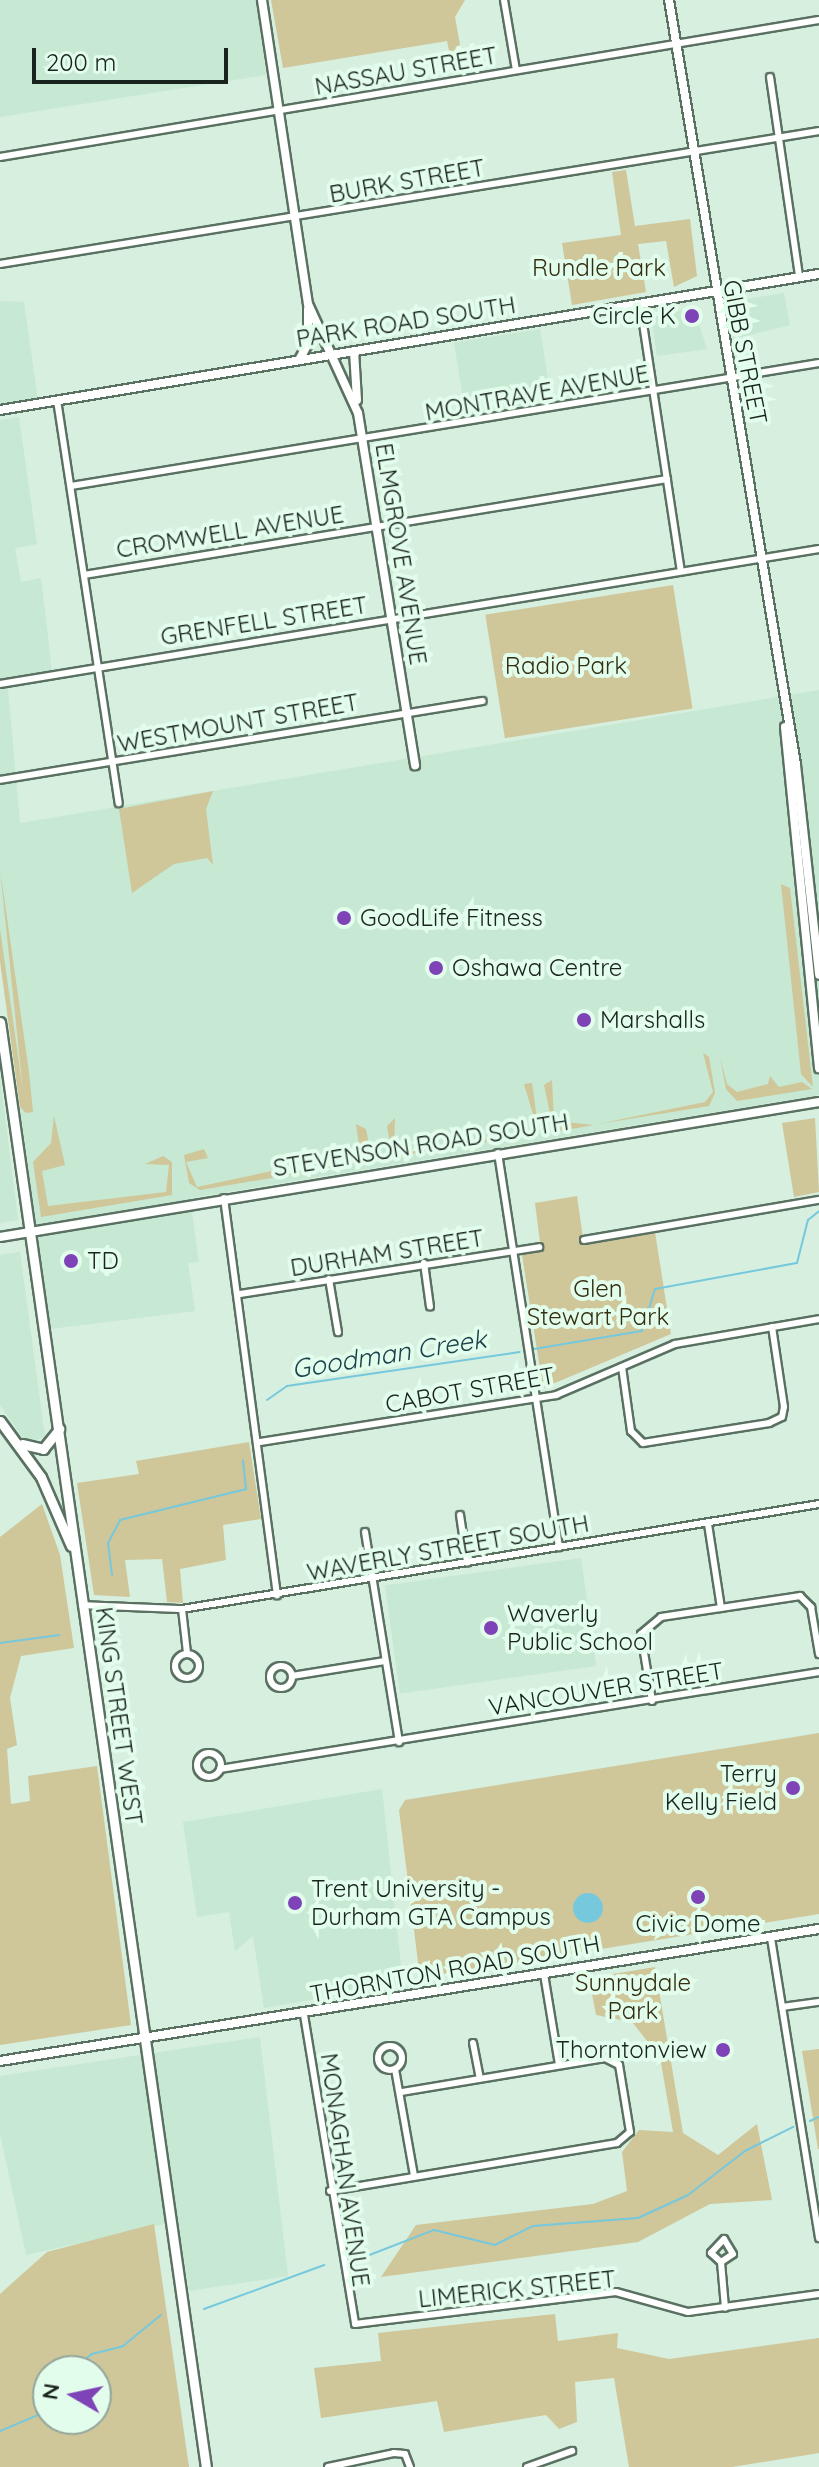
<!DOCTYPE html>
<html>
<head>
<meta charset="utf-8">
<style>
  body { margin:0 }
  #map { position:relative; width:819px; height:2467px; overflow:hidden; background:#d6efde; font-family:Quicksand,sans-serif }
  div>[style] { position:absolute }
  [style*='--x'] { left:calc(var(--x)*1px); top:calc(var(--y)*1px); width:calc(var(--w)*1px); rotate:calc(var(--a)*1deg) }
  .built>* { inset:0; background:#c7e8d2; transform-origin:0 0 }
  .green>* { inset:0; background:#cfc69a; transform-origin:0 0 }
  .water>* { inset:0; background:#76c8dd }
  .round { border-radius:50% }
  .stream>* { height:2px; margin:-1px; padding:0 1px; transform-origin:1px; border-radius:1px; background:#76c8dd }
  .roads { filter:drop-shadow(2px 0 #5a7162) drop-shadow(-2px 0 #5a7162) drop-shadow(0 2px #5a7162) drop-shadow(0 -2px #5a7162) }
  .street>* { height:6px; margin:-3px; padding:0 3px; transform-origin:3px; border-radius:3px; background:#fff }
  .street>.ring { margin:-3px; padding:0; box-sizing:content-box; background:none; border:6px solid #fff; border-radius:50% }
  .secondary>* { height:8px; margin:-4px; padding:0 4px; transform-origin:4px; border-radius:4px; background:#fff }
  .primary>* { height:9px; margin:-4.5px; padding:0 4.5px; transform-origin:4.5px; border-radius:4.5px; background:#fff }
  .dots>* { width:22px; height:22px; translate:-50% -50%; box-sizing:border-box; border:4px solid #e3fdec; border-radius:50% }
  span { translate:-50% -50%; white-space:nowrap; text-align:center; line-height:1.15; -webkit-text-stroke:8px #e3fdec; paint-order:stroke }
  .street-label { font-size:24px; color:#1a241e }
  .park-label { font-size:24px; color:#352f12 }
  .poi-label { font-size:24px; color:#1a241e }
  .right { translate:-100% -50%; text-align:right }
  .left { translate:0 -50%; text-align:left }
  .water-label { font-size:26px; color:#1b414b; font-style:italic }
  .north { position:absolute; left:32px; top:2355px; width:80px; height:80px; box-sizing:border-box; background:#e3fdec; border:2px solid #93a69a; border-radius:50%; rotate:279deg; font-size:22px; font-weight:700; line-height:32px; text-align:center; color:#1a241e }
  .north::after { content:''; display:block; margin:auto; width:28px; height:36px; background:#7f43b8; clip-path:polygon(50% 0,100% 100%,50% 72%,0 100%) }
  .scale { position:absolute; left:32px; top:48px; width:196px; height:36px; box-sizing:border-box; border:4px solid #1a241e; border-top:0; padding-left:10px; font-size:24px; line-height:28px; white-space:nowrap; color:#1a241e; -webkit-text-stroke:6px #e3fdec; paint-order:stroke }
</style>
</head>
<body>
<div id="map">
  <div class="built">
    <i style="clip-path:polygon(0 0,256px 0,266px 75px,0 117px)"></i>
    <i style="clip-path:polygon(784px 293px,790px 325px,733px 339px,733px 301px)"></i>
    <i style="clip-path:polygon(0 301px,24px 302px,38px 401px,0 407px)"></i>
    <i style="clip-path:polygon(694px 309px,707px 349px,657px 356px,651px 315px)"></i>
    <i style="left:540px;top:329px;width:73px;height:87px;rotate:81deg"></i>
    <i style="clip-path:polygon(19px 417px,37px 544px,15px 548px,21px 582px,41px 578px,52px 671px,7px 678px,20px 823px,819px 690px,819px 1095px,190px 1198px,199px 1262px,188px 1263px,195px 1311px,50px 1329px,0 959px,0 420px)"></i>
    <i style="clip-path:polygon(0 1076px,18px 1220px,0 1223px)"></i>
    <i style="clip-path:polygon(20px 1252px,45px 1437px,36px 1440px,23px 1438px,0 1405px,0 1255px)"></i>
    <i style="left:581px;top:1558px;width:109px;height:198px;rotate:82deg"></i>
    <i style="clip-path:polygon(382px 1789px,403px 1984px,264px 2008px,253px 1936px,235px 1951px,229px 1912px,197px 1917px,183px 1822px)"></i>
    <i style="clip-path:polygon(260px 2037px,288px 2276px,189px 2291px,178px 2221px,26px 2255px,0 2134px,0 2076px)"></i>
  </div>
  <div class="green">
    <i style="clip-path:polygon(271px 0,465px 0,455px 17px,465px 72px,454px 74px,447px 41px,283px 68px)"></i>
    <i style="clip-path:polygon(626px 170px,635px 226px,690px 219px,697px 276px,674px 287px,666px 241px,638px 244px,646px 292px,572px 305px,562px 243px,621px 235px,612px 172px)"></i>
    <i style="left:673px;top:585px;width:125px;height:190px;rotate:81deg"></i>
    <i style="clip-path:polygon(213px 791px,206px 809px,213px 865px,207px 858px,174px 864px,132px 893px,119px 809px)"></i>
    <i style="clip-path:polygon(0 869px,29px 1072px,33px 1112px,26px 1113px,20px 1107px,0 961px,0 929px,23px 1091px)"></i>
    <i style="clip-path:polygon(781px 884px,790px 888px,813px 1087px,801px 1074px)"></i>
    <i style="clip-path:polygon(703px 1053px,709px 1057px,715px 1093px,709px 1106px,598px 1124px,705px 1102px,713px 1092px)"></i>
    <i style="clip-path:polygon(720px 1057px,727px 1084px,737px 1092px,768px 1084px,770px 1076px,779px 1087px,802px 1082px,812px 1089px,737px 1101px,726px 1089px)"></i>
    <i style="clip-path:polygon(552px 1080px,554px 1121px,594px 1125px,554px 1132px,544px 1085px)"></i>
    <i style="clip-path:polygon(532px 1083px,539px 1134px,404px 1155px,391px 1148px,387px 1126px,395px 1118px,394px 1144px,402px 1153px,531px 1131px,536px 1124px,524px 1084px)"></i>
    <i style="clip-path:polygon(54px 1116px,65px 1165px,42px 1171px,48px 1206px,166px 1192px,169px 1165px,145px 1164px,163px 1156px,172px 1162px,172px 1195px,41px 1217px,33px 1162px,51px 1143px)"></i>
    <i style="clip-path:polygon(815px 1118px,819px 1192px,794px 1197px,782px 1123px)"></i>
    <i style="clip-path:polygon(356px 1124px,366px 1129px,370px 1149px,361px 1163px,200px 1190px,189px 1183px,184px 1155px,204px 1149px,208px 1158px,186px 1162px,197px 1187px,333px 1158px,361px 1159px)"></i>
    <i style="clip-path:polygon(577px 1196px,584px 1245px,655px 1232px,671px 1334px,543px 1388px,522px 1255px,541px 1250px,535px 1203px)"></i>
    <i style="clip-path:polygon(249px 1442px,261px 1519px,223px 1525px,226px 1560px,180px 1569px,183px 1603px,167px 1602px,162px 1559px,125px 1560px,130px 1597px,94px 1595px,77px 1483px,139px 1474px,136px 1461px)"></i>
    <i style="clip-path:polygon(42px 1504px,60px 1555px,74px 1648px,21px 1656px,10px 1698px,17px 1745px,7px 1749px,11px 1804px,30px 1801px,28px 1776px,97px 1766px,131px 2025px,0 2045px,0 1537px)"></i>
    <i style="clip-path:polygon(819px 1733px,819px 1914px,420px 1978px,399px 1810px,405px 1800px)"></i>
    <i style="clip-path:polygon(655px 1967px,683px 2133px,718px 2155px,757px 2124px,772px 2200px,710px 2204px,638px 2242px,381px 2277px,416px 2225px,593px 2204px,627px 2191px,622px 2152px,639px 2130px,673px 2132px,660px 2057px,632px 2022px,596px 2015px,589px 1978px)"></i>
    <i style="clip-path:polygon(819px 2049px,819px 2149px,818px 2149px,802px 2051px)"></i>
    <i style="clip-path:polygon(evenodd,154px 2224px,189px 2467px,0 2467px,0 2294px,47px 2252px,154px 2224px,48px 2371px,96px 2371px,96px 2419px,48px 2419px,48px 2371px)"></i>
    <i style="clip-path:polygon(555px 2314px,558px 2341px,618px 2333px,617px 2348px,669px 2359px,819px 2338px,819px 2453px,732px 2467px,629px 2467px,614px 2378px,575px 2382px,577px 2422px,559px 2429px,546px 2415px,444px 2432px,437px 2401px,321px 2418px,314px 2368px,381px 2361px,378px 2333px)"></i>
  </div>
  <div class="water">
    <i class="round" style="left:573px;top:1893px;width:30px;height:30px"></i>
  </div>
  <div class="stream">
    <i style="--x:534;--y:1349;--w:109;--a:-9.5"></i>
    <i style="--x:642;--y:1331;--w:44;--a:-72.8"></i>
    <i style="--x:655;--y:1289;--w:144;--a:-10.4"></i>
    <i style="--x:797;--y:1263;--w:44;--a:-75.7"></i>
    <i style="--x:808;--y:1220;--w:14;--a:-39"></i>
    <i style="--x:267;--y:1400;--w:24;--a:-35"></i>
    <i style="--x:287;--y:1386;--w:235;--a:-8.3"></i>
    <i style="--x:112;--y:1575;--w:32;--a:-97"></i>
    <i style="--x:108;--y:1543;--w:26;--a:-62"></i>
    <i style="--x:120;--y:1520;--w:130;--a:-13.8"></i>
    <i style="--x:246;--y:1489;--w:29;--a:-96"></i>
    <i style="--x:0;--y:1643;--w:60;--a:-7.7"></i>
    <i style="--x:810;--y:2121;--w:10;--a:-24"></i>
    <i style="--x:354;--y:2261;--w:86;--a:-21.2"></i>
    <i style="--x:434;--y:2230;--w:63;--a:13.8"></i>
    <i style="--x:495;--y:2245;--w:42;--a:-26.6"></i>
    <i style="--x:533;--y:2226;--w:105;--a:-4.4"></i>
    <i style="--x:638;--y:2218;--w:55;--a:-24.7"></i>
    <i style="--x:688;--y:2195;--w:72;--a:-37.7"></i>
    <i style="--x:745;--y:2151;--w:54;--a:-26.6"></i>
    <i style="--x:204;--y:2309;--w:128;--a:-20.1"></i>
    <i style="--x:70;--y:2371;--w:28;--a:-38"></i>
    <i style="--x:92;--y:2354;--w:32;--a:-14"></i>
    <i style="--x:123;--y:2346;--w:49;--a:-39.2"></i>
    <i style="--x:0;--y:2431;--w:41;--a:-22.8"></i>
    <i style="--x:38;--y:2415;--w:20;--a:-60"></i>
  </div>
  <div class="roads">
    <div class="street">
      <i style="--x:504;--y:0;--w:71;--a:80.3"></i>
      <i style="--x:770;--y:77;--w:202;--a:81.7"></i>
      <i style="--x:0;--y:157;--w:830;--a:-9.5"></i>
      <i style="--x:0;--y:264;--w:830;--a:-9.22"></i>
      <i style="--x:640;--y:304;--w:270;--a:81.3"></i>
      <i style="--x:57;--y:400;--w:408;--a:81.3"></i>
      <i style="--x:71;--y:486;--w:758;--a:-9.34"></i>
      <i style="--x:84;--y:575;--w:591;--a:-9.35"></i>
      <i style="--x:0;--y:684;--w:830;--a:-9.36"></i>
      <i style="--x:0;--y:780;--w:489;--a:-9.3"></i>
      <i style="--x:498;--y:1153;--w:399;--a:81.2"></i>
      <i style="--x:224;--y:1198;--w:401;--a:82.4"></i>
      <i style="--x:584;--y:1240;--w:238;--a:-9.7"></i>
      <i style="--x:424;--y:1263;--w:44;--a:82.2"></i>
      <i style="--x:329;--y:1279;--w:54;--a:80.4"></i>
      <i style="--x:240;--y:1294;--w:303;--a:-8.9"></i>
      <i style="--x:622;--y:1367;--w:65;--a:82"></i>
      <i style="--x:631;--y:1431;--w:17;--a:45"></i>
      <i style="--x:643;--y:1443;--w:128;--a:-9"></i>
      <i style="--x:769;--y:1423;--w:14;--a:-25"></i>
      <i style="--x:782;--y:1417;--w:10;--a:-79"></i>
      <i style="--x:784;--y:1407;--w:81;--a:-98.5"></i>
      <i style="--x:260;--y:1442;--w:300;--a:-9"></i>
      <i style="--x:556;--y:1395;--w:129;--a:-23.2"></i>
      <i style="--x:675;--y:1344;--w:146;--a:-9.8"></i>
      <i style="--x:460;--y:1515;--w:48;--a:81.5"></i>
      <i style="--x:708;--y:1524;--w:85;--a:81.2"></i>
      <i style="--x:365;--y:1532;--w:213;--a:80.8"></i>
      <i style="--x:82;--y:1605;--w:100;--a:2.3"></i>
      <i style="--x:182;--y:1609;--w:646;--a:-9.36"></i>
      <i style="--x:182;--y:1609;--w:44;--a:83.5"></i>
      <i class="ring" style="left:175px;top:1654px;width:18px;height:18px"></i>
      <i class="ring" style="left:270px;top:1666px;width:16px;height:16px"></i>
      <i style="--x:292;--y:1676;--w:94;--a:-9.2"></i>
      <i style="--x:652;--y:1701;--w:68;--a:-99.3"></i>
      <i style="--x:641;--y:1634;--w:26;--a:-40"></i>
      <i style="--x:661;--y:1617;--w:141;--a:-8.6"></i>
      <i style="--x:800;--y:1596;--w:16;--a:45"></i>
      <i style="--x:811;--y:1607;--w:48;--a:80.3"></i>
      <i class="ring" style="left:197px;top:1753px;width:18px;height:18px"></i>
      <i style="--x:220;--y:1769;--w:607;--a:-9.2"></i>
      <i style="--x:771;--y:1938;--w:304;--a:80.9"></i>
      <i style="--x:544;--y:1974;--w:92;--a:80.6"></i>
      <i style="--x:782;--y:2007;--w:37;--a:-8"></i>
      <i style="--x:304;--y:2015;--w:313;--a:80.6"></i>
      <i style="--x:355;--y:2324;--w:263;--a:-7"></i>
      <i style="--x:616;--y:2292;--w:75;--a:15.5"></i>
      <i style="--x:688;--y:2312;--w:132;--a:-7.8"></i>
      <i style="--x:473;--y:2043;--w:36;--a:79"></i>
      <i class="ring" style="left:378px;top:2046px;width:18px;height:18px"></i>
      <i style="--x:395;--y:2069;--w:109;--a:79.9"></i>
      <i style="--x:330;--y:2191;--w:291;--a:-9.5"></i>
      <i style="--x:617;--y:2143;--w:17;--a:-40"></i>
      <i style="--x:630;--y:2132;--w:68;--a:-99.3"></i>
      <i style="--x:619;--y:2065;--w:16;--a:-153"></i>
      <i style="--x:605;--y:2058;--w:207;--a:170.5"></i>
      <i style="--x:721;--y:2262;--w:14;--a:-34"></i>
      <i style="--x:733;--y:2254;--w:17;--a:-121"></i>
      <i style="--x:724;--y:2239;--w:19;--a:133"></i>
      <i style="--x:711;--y:2253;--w:13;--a:42"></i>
      <i style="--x:721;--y:2262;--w:46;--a:85"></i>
      <i style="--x:328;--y:2467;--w:67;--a:-12"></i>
      <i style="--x:394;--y:2453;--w:11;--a:5"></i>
      <i style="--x:405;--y:2454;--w:14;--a:69"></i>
      <i style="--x:527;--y:2467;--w:48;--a:-19.6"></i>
    </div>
    <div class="secondary">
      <i style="--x:262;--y:0;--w:307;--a:81.4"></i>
      <i style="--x:308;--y:304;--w:120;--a:65.4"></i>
      <i style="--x:358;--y:413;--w:357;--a:80.8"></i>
      <i style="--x:669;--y:0;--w:775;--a:80.57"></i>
      <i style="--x:796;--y:765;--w:211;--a:83.7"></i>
      <i style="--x:354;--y:351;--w:49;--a:86.5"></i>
      <i style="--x:299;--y:360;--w:18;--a:-61"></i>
      <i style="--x:308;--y:344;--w:35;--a:-90"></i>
      <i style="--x:0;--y:410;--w:830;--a:-9.43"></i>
      <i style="--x:785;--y:727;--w:343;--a:84.3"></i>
      <i style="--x:0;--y:1237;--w:830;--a:-9.36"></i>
      <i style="--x:0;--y:2061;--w:830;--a:-9.16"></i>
    </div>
    <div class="primary">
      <i style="--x:0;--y:1022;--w:1460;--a:81.89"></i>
      <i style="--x:0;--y:1421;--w:69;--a:53.8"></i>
      <i style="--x:41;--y:1477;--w:75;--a:66.5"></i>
      <i style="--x:22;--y:1444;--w:22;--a:13"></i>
      <i style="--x:43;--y:1449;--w:26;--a:-51"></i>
    </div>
  </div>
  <div class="dots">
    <i style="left:692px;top:316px;background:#7f43b8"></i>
    <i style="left:344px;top:918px;background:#7f43b8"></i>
    <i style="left:436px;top:968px;background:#7f43b8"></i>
    <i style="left:584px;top:1020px;background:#7f43b8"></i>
    <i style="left:71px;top:1261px;background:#7f43b8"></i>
    <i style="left:491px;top:1628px;background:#7f43b8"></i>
    <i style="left:793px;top:1788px;background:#7f43b8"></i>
    <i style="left:698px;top:1897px;background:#7f43b8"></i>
    <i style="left:295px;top:1903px;background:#7f43b8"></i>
    <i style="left:723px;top:2050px;background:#7f43b8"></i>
  </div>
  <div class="street-label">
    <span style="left:406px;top:71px;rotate:-10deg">NASSAU STREET</span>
    <span style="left:407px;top:181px;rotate:-10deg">BURK STREET</span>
    <span style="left:406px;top:322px;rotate:-9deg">PARK ROAD SOUTH</span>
    <span style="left:745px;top:352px;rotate:79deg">GIBB STREET</span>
    <span style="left:537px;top:393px;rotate:-10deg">MONTRAVE AVENUE</span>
    <span style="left:230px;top:532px;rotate:-9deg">CROMWELL AVENUE</span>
    <span style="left:401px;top:554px;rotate:81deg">ELMGROVE AVENUE</span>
    <span style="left:264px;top:621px;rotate:-9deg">GRENFELL STREET</span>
    <span style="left:238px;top:723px;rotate:-10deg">WESTMOUNT STREET</span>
    <span style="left:421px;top:1145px;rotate:-9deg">STEVENSON ROAD SOUTH</span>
    <span style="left:387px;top:1253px;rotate:-9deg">DURHAM STREET</span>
    <span style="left:470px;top:1390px;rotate:-10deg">CABOT STREET</span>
    <span style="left:448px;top:1548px;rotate:-10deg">WAVERLY STREET SOUTH</span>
    <span style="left:606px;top:1689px;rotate:-9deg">VANCOUVER STREET</span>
    <span style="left:119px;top:1716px;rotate:82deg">KING STREET WEST</span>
    <span style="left:455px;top:1969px;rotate:-10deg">THORNTON ROAD SOUTH</span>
    <span style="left:345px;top:2170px;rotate:82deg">MONAGHAN AVENUE</span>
    <span style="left:517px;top:2289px;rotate:-6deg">LIMERICK STREET</span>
  </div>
  <div class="park-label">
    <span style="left:599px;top:268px">Rundle Park</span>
    <span style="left:566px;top:666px">Radio Park</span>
    <span style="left:598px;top:1303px">Glen<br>Stewart Park</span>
    <span style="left:633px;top:1997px">Sunnydale<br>Park</span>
  </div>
  <div class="poi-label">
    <span class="right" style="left:676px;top:316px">Circle K</span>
    <span class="left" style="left:360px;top:918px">GoodLife Fitness</span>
    <span class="left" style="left:452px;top:968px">Oshawa Centre</span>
    <span class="left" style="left:600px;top:1020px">Marshalls</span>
    <span class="left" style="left:87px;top:1261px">TD</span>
    <span class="left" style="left:507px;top:1628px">Waverly<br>Public School</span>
    <span class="right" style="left:777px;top:1788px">Terry<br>Kelly Field</span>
    <span class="left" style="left:311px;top:1903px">Trent University -<br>Durham GTA Campus</span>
    <span style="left:698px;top:1924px">Civic Dome</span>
    <span class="right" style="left:707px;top:2050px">Thorntonview</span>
  </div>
  <div class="water-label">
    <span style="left:389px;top:1354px;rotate:-9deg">Goodman Creek</span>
  </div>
  <div class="north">N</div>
  <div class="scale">200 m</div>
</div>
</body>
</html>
